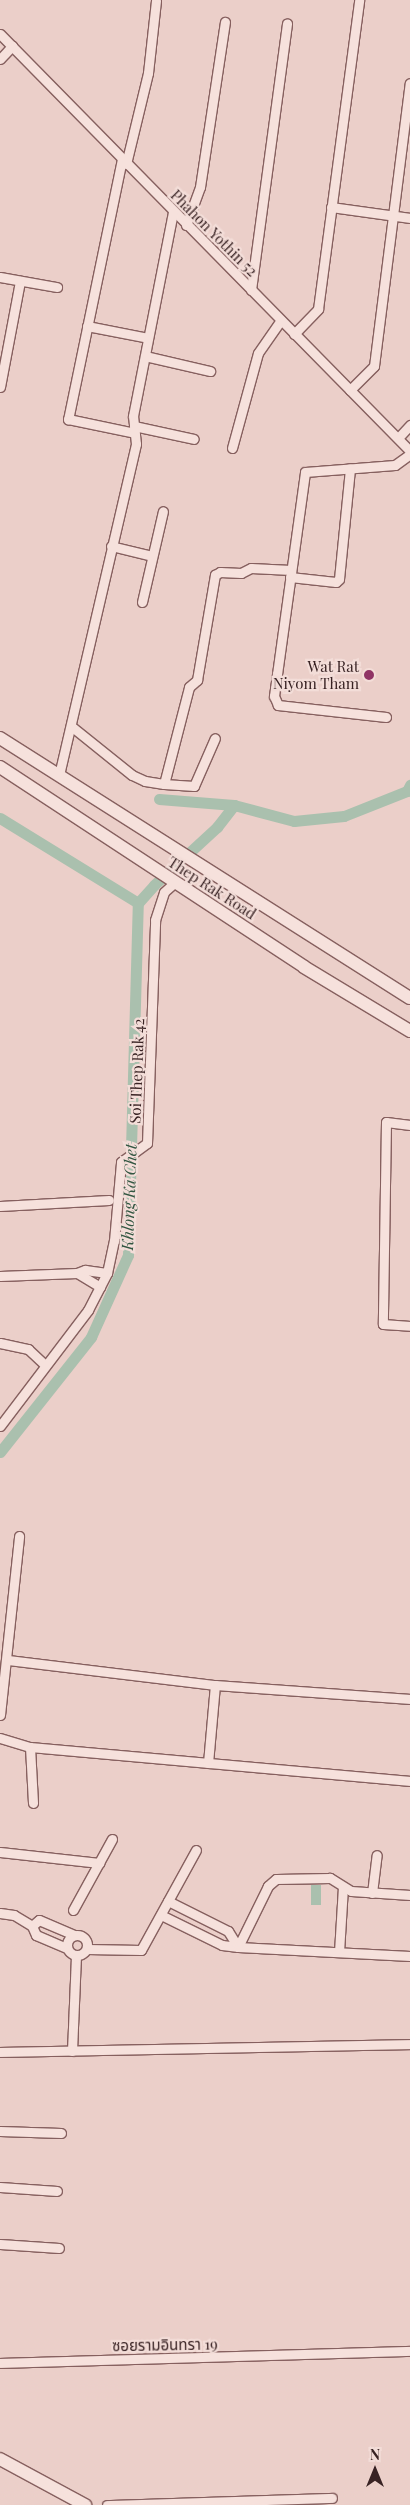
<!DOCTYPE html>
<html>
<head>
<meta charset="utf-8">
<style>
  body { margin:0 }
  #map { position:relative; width:410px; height:2505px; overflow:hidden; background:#ebcfc9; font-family:"Playfair Display","Noto Sans Thai",serif }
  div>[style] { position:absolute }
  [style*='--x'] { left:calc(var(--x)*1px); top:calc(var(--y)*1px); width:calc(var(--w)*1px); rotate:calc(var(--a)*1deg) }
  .water>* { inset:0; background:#aac0ae; transform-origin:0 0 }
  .canal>* { height:11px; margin:-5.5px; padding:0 5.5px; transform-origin:5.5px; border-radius:5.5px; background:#aac0ae }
  .roads { filter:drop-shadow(1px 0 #86605f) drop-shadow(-1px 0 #86605f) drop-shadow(0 1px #86605f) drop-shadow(0 -1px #86605f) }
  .street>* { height:9px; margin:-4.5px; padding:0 4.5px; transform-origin:4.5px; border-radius:4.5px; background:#f6e1dc }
  .street>.ring { margin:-4.5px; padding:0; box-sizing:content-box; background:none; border:9px solid #f6e1dc; border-radius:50% }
  .secondary>* { height:12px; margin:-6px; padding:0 6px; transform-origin:6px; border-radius:6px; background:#f6e1dc }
  .dots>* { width:14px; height:14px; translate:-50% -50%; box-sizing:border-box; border:2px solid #f3ddd8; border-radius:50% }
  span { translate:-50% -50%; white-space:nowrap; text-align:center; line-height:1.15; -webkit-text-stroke:4.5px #f3ddd8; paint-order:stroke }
  .street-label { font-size:15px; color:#382223 }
  .poi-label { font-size:15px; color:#382223 }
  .right { translate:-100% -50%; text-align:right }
  .water-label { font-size:16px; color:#325641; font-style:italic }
  .north { position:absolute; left:350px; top:2445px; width:50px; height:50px; -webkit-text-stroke:4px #f3ddd8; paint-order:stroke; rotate:0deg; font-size:14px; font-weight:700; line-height:20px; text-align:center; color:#382223 }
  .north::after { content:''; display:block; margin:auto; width:18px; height:22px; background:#382223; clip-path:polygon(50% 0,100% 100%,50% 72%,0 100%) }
</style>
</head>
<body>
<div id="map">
  <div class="water">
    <i style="left:311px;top:1885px;width:10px;height:20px"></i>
  </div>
  <div class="canal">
    <i style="--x:159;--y:799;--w:75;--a:4.6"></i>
    <i style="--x:234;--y:805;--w:62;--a:14.9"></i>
    <i style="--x:294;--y:821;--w:50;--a:-5.7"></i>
    <i style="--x:344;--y:816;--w:68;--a:-21.6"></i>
    <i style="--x:407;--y:791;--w:7;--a:-63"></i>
    <i style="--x:0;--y:818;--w:162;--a:31.6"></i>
    <i style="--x:138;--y:903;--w:24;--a:-48"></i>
    <i style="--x:154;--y:885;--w:86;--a:-42.6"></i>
    <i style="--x:217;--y:827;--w:28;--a:-52"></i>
    <i style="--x:0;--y:1452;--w:147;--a:-51.6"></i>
    <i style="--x:91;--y:1337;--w:90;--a:-65.7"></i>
    <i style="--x:128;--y:1255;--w:352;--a:-88.4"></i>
  </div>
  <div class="roads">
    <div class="street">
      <i style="--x:0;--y:34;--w:585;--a:45.48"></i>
      <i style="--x:0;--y:59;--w:18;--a:-47"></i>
      <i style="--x:122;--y:159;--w:266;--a:101.7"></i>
      <i style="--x:68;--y:419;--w:68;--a:11.8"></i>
      <i style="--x:126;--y:164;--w:94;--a:-76.4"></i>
      <i style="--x:148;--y:73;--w:73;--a:-83.7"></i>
      <i style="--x:331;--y:207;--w:80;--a:7.9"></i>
      <i style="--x:186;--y:225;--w:40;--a:-69.8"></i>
      <i style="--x:200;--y:187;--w:167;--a:-81.4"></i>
      <i style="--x:0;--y:277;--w:58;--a:10"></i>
      <i style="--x:251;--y:290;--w:269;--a:-82.3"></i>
      <i style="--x:87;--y:326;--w:62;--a:11.1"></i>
      <i style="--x:294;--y:334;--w:35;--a:-46"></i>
      <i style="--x:318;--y:309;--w:312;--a:-82.4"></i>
      <i style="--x:145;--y:356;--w:67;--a:13"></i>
      <i style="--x:0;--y:387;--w:108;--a:-79.3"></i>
      <i style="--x:350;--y:390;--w:34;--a:-45"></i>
      <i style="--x:374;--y:366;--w:285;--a:-82.8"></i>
      <i style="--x:134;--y:426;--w:61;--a:12.2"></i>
      <i style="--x:398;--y:438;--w:18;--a:-47"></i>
      <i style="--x:232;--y:448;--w:98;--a:-74.7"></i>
      <i style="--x:258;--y:353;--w:40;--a:-55.1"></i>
      <i style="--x:111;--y:546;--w:42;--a:13.7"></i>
      <i style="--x:290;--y:577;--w:46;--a:6.2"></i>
      <i style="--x:336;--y:582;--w:4;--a:-45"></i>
      <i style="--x:339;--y:579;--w:111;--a:-84.3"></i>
      <i style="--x:142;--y:602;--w:93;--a:-77"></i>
      <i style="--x:386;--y:717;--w:109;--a:-173.7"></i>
      <i style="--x:278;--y:705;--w:10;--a:-114"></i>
      <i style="--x:274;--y:696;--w:226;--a:-82.1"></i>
      <i style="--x:305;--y:472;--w:90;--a:-4.4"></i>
      <i style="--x:395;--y:465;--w:19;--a:-36"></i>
      <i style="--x:71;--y:726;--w:78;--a:38.8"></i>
      <i style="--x:132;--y:775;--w:14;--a:25"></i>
      <i style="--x:145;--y:781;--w:19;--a:9"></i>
      <i style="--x:164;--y:784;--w:30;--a:4"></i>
      <i style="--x:194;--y:786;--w:52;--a:-66.4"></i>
      <i style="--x:59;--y:775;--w:340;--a:-76.9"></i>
      <i style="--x:136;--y:444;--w:28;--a:-96"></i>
      <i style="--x:133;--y:416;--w:208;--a:-78.9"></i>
      <i style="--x:164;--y:784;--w:100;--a:-75.5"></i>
      <i style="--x:189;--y:687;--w:11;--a:-41"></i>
      <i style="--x:197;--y:680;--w:107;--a:-80.3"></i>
      <i style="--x:215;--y:575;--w:6;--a:-31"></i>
      <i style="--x:220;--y:572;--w:21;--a:3"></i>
      <i style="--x:241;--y:573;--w:11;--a:-27"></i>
      <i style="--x:251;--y:568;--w:40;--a:2.9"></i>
      <i style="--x:410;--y:1125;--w:24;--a:-173"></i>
      <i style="--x:386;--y:1122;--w:202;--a:90.9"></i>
      <i style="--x:383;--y:1324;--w:27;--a:4"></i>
      <i style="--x:0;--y:1206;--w:109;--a:-3.2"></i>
      <i style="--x:77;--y:1273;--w:27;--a:31"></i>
      <i style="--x:0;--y:1276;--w:77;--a:-2.2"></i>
      <i style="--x:77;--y:1273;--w:9;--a:-21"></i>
      <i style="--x:85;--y:1270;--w:22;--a:8"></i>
      <i style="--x:0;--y:1343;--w:29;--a:12"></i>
      <i style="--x:28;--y:1349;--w:23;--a:43"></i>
      <i style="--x:0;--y:1426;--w:146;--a:-52.8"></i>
      <i style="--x:88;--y:1310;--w:42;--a:-62.8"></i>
      <i style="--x:107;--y:1273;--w:33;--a:-78"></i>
      <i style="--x:114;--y:1241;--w:79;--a:-84.9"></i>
      <i style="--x:121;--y:1162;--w:32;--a:-36"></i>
      <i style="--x:147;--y:1143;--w:223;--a:-87.9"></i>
      <i style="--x:155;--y:920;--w:29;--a:-72"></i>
      <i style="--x:164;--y:892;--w:13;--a:-42"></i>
      <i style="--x:8;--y:1660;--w:209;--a:6.9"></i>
      <i style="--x:215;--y:1685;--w:196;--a:4.1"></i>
      <i style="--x:0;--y:1715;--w:180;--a:-83.9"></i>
      <i style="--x:0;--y:1738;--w:31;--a:17"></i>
      <i style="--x:30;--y:1747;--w:382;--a:5.1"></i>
      <i style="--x:30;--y:1747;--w:56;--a:86.9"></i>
      <i style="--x:208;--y:1763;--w:78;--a:-84.9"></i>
      <i style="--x:0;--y:1852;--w:100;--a:6.3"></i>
      <i style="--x:372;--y:1893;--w:38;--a:-83"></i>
      <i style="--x:410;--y:1895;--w:59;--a:-176.1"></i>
      <i style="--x:351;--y:1891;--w:25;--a:-148"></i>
      <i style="--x:330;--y:1878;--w:54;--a:178.9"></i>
      <i style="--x:276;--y:1879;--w:11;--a:139"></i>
      <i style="--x:268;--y:1886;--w:68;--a:116.2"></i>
      <i style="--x:238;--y:1947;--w:172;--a:3"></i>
      <i style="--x:168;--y:1901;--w:67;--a:26.6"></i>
      <i style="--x:228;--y:1931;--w:19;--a:58"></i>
      <i style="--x:73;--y:1910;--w:81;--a:-61.2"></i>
      <i style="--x:0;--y:1913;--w:14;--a:8"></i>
      <i style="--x:14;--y:1915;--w:21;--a:31"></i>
      <i style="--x:32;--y:1926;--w:10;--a:66"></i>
      <i style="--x:36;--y:1935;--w:34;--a:23"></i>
      <i style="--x:161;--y:1915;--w:68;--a:26.2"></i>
      <i style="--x:222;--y:1945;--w:16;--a:7"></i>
      <i style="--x:32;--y:1926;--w:9;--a:-41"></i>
      <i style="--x:39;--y:1920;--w:38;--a:23"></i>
      <i class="ring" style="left:67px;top:1935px;width:11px;height:11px"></i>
      <i style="--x:87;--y:1949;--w:54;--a:1.1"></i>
      <i style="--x:141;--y:1950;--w:114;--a:-61.2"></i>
      <i style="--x:339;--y:1952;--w:65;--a:-86.5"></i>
      <i style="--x:72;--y:2051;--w:96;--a:-87.6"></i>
      <i style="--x:0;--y:2052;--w:410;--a:-1.1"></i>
      <i style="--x:0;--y:2131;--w:61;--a:1.9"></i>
      <i style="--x:0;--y:2187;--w:57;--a:4"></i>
      <i style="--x:0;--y:2244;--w:59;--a:3.9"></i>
      <i style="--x:0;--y:2363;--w:410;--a:-1.7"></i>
      <i style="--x:107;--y:2505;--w:225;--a:-1.8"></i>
    </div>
    <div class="secondary">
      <i style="--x:0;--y:738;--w:485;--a:32.4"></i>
      <i style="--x:0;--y:767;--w:364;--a:33.3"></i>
      <i style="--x:304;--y:967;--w:124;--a:31.1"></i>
      <i style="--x:0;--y:2459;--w:97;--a:28.4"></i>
    </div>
  </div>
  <div class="dots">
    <i style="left:369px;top:675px;background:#903465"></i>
  </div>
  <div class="street-label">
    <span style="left:214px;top:233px;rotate:45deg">Phahon Yothin 52</span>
    <span style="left:212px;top:888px;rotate:33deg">Thep Rak Road</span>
    <span style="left:137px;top:1071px;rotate:-88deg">Soi Thep Rak 42</span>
    <span style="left:165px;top:2345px;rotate:-1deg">ซอยรามอินทรา 19</span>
  </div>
  <div class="poi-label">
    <span class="right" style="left:359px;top:675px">Wat Rat<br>Niyom Tham</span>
  </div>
  <div class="water-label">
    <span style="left:129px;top:1197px;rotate:-88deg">Khlong Ka Chet</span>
  </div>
  <div class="north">N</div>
</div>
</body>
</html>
